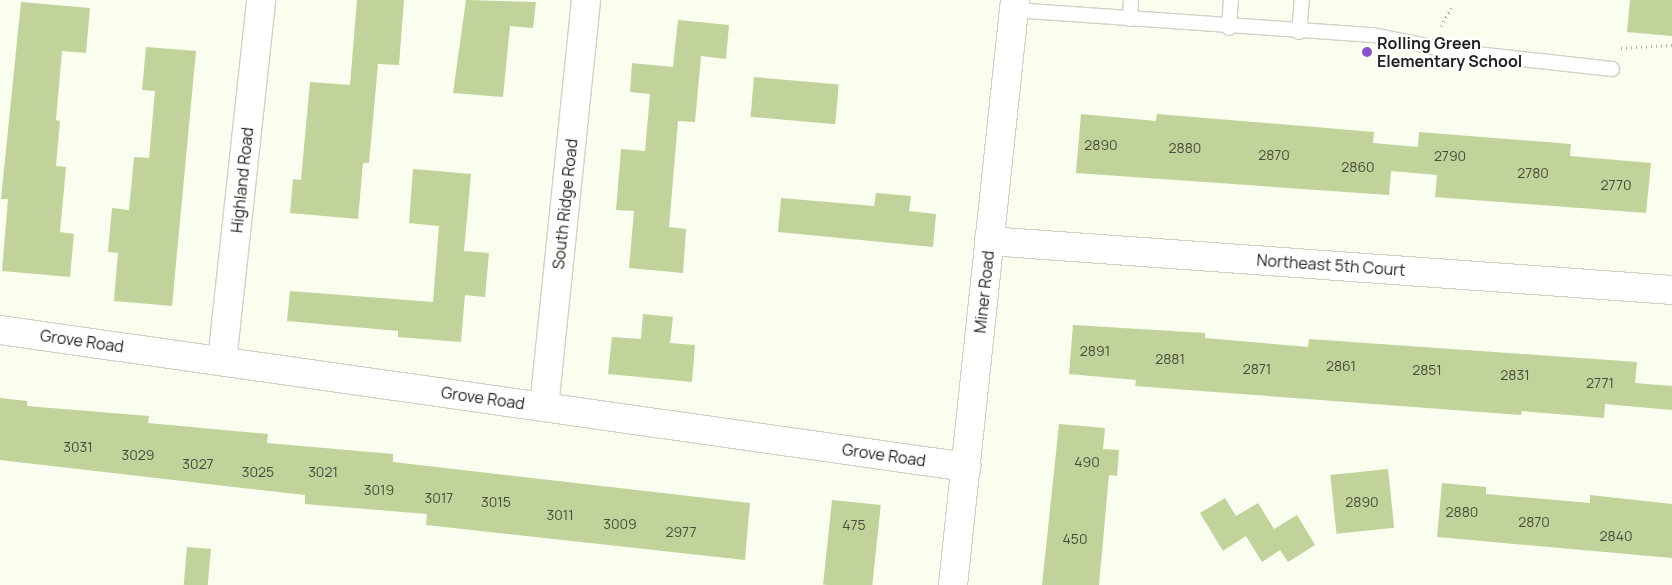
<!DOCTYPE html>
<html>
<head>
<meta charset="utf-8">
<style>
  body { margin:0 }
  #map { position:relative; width:1672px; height:585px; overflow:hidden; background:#f9feef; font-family:Manrope,sans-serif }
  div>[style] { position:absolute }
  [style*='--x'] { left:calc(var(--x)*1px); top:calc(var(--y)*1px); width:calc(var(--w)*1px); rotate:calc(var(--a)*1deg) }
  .building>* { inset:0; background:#c1d39a; transform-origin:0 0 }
  .path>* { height:3px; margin-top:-1.5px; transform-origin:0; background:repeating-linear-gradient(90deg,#abafa3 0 1px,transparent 0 5px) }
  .roads { filter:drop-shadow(1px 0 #ced3c5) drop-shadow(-1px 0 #ced3c5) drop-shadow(0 1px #ced3c5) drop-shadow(0 -1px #ced3c5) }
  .service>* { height:14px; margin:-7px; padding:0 7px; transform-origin:7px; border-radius:7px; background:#fff }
  .minor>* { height:28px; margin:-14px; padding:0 14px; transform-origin:14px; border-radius:14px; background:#fff }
  .tertiary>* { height:28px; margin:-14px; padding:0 14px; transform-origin:14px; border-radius:14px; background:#fff }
  .dots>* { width:14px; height:14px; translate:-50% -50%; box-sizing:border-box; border:2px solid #fff; border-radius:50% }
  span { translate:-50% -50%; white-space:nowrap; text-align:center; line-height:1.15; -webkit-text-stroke:4.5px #fff; paint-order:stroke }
  .number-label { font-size:14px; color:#474d3a }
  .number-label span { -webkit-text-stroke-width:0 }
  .poi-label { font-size:16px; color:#1e201a; font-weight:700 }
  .left { translate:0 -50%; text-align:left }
  .street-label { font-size:16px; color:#1e201a }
</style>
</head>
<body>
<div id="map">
  <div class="building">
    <i style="clip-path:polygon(357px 0,404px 0,399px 65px,378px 64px,369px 163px,363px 163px,358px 219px,290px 213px,293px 179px,301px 180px,310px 82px,350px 85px)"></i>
    <i style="clip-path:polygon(466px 0,536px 2px,533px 28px,510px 26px,503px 97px,453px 93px)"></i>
    <i style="clip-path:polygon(1630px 0,1672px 0,1672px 36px,1627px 32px)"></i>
    <i style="clip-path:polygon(21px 2px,90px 8px,86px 53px,62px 51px,56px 120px,60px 121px,56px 166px,66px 167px,60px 232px,74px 234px,70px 277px,2px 271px,8px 199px,1px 199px)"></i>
    <i style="clip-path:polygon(678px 20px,729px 25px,726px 59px,701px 56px,695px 122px,678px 121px,669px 227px,686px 229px,683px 273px,629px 268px,634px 211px,616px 210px,621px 149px,645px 151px,650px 94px,630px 92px,632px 63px,673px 67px)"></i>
    <i style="clip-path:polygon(146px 47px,196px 51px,172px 306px,114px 301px,118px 253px,108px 252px,112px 208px,129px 210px,134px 157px,149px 158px,155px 91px,142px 90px)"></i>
    <i style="left:754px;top:77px;width:85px;height:40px;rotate:5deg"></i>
    <i style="clip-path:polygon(1081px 114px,1156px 121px,1157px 114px,1374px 132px,1373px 143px,1418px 147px,1419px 132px,1571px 144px,1570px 156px,1651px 163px,1646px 213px,1435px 197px,1437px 175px,1391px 171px,1389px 195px,1076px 173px)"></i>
    <i style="clip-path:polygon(413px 169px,471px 174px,464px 251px,489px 253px,485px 297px,465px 295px,461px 342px,398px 337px,398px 331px,287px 321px,290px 291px,433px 302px,439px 226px,409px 223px)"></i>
    <i style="clip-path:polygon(876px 193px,911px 196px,909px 211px,936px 214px,933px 247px,778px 232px,781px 198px,874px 206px)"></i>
    <i style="clip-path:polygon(643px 314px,673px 317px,670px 343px,695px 345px,692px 382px,608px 374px,612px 337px,641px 339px)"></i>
    <i style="clip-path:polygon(1073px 325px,1205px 333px,1205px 338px,1308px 347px,1309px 339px,1637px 362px,1635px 383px,1672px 386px,1672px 410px,1605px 404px,1604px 418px,1522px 411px,1521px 415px,1135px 386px,1136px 380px,1069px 374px)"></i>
    <i style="clip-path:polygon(0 398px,27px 401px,27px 406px,149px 416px,148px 423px,268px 434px,267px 443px,393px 454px,393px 462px,750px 503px,745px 560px,426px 525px,427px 514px,305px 504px,305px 495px,0 460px)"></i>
    <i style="clip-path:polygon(1059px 424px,1105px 428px,1103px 449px,1119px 450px,1117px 476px,1109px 475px,1099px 585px,1042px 585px)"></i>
    <i style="left:1388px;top:469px;width:59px;height:58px;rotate:84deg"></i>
    <i style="clip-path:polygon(1442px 483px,1486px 487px,1486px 494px,1590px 503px,1590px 495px,1672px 504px,1672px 558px,1437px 537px)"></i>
    <i style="clip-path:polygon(1225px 498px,1236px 516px,1258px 503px,1274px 529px,1297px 515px,1315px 545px,1288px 562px,1280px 550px,1262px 562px,1246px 536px,1223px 551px,1200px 513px)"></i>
    <i style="left:832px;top:500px;width:49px;height:85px;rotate:6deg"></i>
    <i style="left:187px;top:547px;width:24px;height:38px;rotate:5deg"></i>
  </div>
  <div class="path">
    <i style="--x:1441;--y:26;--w:22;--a:-60"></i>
    <i style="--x:1621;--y:48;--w:51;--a:-3.4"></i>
  </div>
  <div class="roads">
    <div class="service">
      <i style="--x:1014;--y:10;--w:360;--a:4"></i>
      <i style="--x:1373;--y:35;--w:87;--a:11.3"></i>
      <i style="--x:1458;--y:52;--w:155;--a:6.3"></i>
      <i style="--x:1130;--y:19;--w:19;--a:-87"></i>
      <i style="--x:1229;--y:28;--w:28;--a:-86"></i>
      <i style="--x:1299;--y:32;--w:32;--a:-85"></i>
    </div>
    <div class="minor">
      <i style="--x:989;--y:241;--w:685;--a:4.1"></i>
      <i style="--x:0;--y:330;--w:976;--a:8.07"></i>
      <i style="--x:222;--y:361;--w:363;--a:-83.8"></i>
      <i style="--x:544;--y:407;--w:409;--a:-84.1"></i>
    </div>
    <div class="tertiary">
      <i style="--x:953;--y:585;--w:588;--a:-83.95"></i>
    </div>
  </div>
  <div class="dots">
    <i style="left:1367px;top:52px;background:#8b53ca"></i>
  </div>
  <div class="number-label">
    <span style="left:1101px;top:145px">2890</span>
    <span style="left:1185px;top:148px">2880</span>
    <span style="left:1274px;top:155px">2870</span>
    <span style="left:1450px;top:156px">2790</span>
    <span style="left:1358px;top:167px">2860</span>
    <span style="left:1533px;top:173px">2780</span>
    <span style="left:1616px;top:185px">2770</span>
    <span style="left:1095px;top:351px">2891</span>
    <span style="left:1170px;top:359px">2881</span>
    <span style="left:1341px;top:366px">2861</span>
    <span style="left:1257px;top:369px">2871</span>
    <span style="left:1427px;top:370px">2851</span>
    <span style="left:1515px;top:375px">2831</span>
    <span style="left:1600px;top:383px">2771</span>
    <span style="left:78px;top:447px">3031</span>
    <span style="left:138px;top:455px">3029</span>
    <span style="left:1087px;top:462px">490</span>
    <span style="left:198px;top:464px">3027</span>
    <span style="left:258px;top:472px">3025</span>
    <span style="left:323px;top:472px">3021</span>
    <span style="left:379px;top:490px">3019</span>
    <span style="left:439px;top:498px">3017</span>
    <span style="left:496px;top:502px">3015</span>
    <span style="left:1362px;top:502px">2890</span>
    <span style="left:1462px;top:512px">2880</span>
    <span style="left:560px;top:515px">3011</span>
    <span style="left:1534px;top:522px">2870</span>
    <span style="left:620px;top:524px">3009</span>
    <span style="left:854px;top:525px">475</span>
    <span style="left:681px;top:532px">2977</span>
    <span style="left:1616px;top:536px">2840</span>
    <span style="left:1075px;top:539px">450</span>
  </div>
  <div class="poi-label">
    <span class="left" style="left:1377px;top:52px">Rolling Green<br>Elementary School</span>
  </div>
  <div class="street-label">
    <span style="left:242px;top:180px;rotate:-84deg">Highland Road</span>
    <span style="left:565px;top:204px;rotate:-84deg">South Ridge Road</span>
    <span style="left:1331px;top:265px;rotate:4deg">Northeast 5th Court</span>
    <span style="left:984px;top:292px;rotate:-84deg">Miner Road</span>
    <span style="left:82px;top:341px;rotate:8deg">Grove Road</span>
    <span style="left:483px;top:398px;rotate:8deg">Grove Road</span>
    <span style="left:884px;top:455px;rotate:8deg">Grove Road</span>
  </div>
</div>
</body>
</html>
